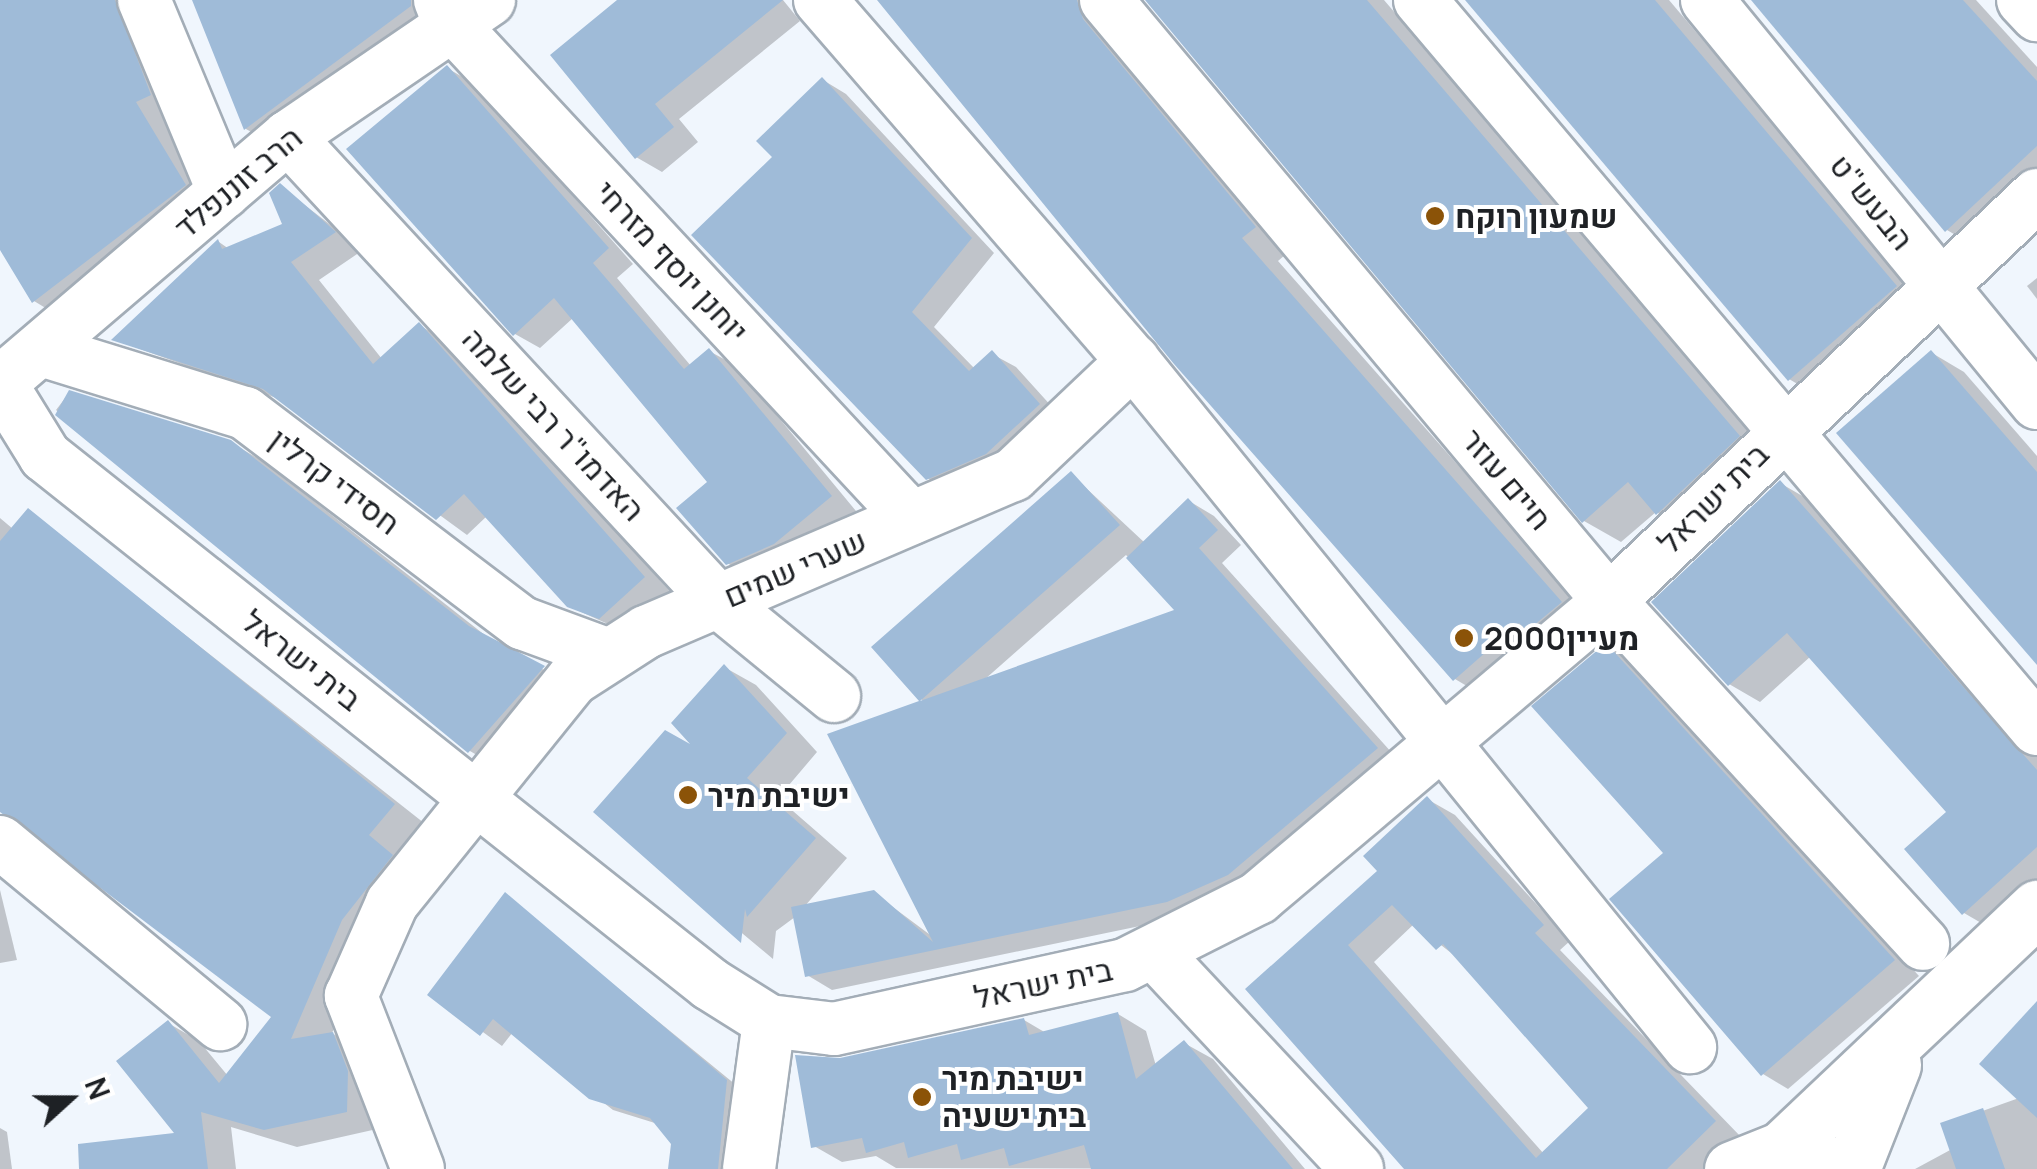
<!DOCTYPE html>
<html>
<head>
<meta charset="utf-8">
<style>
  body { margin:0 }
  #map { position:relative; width:2037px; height:1169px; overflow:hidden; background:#f0f6fd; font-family:Manrope,Heebo,sans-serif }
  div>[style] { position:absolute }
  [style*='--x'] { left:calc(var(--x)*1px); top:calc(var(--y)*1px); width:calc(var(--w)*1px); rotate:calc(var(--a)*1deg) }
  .shadow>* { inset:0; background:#0003 }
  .building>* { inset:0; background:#9fbbd8 }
  .roads { filter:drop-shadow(2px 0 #a3adb7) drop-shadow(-2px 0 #a3adb7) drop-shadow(0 2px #a3adb7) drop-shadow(0 -2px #a3adb7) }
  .minor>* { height:52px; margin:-26px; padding:0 26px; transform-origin:26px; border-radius:26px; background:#fff }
  .tertiary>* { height:55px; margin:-27.5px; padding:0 27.5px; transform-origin:27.5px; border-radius:27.5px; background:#fff }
  .dots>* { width:28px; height:28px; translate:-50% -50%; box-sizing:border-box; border:5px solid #fff; border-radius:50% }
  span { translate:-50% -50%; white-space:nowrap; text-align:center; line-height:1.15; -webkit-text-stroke:8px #fff; paint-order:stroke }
  .street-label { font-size:32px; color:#1e2125 }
  .poi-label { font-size:32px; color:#1e2125; font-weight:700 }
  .left { translate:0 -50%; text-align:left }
  .north { position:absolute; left:20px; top:1049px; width:100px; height:100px; -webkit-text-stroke:8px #fff; paint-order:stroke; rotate:69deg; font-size:28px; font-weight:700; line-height:40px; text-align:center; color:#1e2125 }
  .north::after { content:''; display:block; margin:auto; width:35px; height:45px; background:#1e2125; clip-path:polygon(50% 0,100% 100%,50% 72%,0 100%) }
</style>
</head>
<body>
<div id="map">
  <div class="shadow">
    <i style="clip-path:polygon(0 0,132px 0,178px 112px,163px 118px,213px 202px,62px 318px,34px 301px,0 246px)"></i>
    <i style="clip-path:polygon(194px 0,424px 0,435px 31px,278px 147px,246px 129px)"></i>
    <i style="clip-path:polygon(621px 0,783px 0,800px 21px,679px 119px,698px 142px,662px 172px,636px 157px)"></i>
    <i style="clip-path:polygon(880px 0,1123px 0,1292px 249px,1278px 261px,1598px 624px,1492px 701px,1455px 679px)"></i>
    <i style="clip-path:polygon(1148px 0,1384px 0,1775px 458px,1695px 534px,1656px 512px,1621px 542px,1584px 521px)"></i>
    <i style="clip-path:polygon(1468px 0,1669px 0,1928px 306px,1821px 398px,1789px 379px)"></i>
    <i style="clip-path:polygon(1754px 0,1976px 0,2037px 67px,2037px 194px,1979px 249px,1947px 230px)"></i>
    <i style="clip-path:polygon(447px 68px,473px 83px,633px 264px,617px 278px,691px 366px,709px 351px,735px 365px,856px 511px,801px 558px,753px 578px,727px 563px,710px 482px,573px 318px,540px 348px,515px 334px)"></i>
    <i style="clip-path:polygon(823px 80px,846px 94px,994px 253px,934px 327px,975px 369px,992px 354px,1016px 367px,1063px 419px,952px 492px,927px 478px,776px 157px)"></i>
    <i style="clip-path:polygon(280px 186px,363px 250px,319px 280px,382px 359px,419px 325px,448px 342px,673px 595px,630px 634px,568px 606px,487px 516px,467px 535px,282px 400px,115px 340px,219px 242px,229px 249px,285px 225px)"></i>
    <i style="clip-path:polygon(2037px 278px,2037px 299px,2027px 286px)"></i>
    <i style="clip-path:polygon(1932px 353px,1964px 372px,2037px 456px,2037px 662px)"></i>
    <i style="clip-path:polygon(69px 393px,230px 442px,264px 462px,495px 643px,575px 687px,502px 770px,470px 751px,56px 410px)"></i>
    <i style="clip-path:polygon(evenodd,1071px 474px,1145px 543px,1189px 501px,1214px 516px,1241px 545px,1222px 563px,1401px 763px,1193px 915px,832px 990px,807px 975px,795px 917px,776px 931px,773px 959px,597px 812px,700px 752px,724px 667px,756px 685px,817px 752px,778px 798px,847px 858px,804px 907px,874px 893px,933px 937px,924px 702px,875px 647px,1071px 474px,1126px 555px,1179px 611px,984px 680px,1126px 555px)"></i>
    <i style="clip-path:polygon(1780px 483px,1811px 501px,2037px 756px,2037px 892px,1995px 931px,1964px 913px,1949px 812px,1811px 656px,1760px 702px,1729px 684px)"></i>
    <i style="clip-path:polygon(28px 511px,424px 823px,332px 1033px,364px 1053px,377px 1129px,297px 1147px,231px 1127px,236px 1169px,107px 1169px,179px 1135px,168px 1023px,199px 1041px,228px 1076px,274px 1016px,0 808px,0 518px,13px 529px)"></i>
    <i style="clip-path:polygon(1607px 646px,1632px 660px,1919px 976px,1788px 1089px,1763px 1074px,1666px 853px)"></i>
    <i style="clip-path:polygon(evenodd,1427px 799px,1455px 815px,1570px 941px,1560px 950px,1742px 1138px,1707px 1169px,1408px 1169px,1248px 989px,1380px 871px,1427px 799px,1414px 924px,1464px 963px,1591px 1108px,1544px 1154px,1374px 962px,1414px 924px)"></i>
    <i style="clip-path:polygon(0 890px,17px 960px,0 963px)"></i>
    <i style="clip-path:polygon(505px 896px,747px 1094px,739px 1169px,671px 1169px,673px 1143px,658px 1124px,613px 1110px,513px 1032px,502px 1046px,431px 994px)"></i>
    <i style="clip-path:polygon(2037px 1004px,2037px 1169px,1915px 1169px,1952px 1149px,1943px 1125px,2019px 1098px)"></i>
    <i style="clip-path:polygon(1118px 1014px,1146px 1031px,1156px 1066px,1184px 1043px,1213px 1059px,1305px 1169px,896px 1168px,876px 1156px,842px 1162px,814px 1146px,841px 1061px,1024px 1020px,1046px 1033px)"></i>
    <i style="clip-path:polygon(0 1128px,7px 1132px,12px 1169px,0 1169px)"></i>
  </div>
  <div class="building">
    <i style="clip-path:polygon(0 0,115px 0,151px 95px,136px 102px,186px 185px,32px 303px,0 250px)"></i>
    <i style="clip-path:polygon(192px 0,411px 0,411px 6px,244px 130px)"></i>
    <i style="clip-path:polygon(617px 0,783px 0,655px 104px,674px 127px,635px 159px,550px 55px)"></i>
    <i style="clip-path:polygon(877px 0,1077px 0,1083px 19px,1256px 227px,1242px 238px,1562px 602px,1527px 631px,1519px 623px,1453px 681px,1174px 364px)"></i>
    <i style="clip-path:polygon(1145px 0,1367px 0,1740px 436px,1656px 515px,1628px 482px,1582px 523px)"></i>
    <i style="clip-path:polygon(1465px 0,1655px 0,1897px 286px,1788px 381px)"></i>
    <i style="clip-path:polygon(1751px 0,1963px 0,2037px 81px,2037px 146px,1945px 232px)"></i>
    <i style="clip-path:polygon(447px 65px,609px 248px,593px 263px,684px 369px,709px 348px,832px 496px,774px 544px,726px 565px,676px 508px,707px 482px,554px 298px,513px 336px,346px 149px)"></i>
    <i style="clip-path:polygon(822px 77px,972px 238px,912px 312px,969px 371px,992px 350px,1040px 404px,986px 454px,926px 480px,691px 235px,772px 157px,756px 141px)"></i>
    <i style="clip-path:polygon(280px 183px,336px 232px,291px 262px,373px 364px,419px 322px,645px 577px,599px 619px,567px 607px,464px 494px,436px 520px,263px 389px,111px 340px,218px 239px,222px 249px,282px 224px,269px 193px)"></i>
    <i style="clip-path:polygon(1931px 350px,2037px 472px,2037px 665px,1836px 433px)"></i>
    <i style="clip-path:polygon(69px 390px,231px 440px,469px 626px,545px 666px,468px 753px,55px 415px)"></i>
    <i style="clip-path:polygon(1071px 471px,1120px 525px,920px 701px,1174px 610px,1126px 558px,1188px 498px,1218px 530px,1199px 548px,1378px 748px,1228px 875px,1167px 902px,805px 977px,791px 907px,874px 890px,933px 942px,827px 734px,919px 701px,871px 647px)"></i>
    <i style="clip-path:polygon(1780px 480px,2037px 770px,2037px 847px,1962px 915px,1904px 849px,1946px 812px,1787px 633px,1728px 686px,1651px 602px)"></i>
    <i style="clip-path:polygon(28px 508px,395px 804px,369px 835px,393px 855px,342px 920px,291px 1039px,333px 1032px,348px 1071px,347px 1112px,264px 1130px,201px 1112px,208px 1169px,79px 1169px,78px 1144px,174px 1133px,116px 1061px,168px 1020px,219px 1083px,271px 1017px,0 812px,0 541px)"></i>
    <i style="clip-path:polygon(1606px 643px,1895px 960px,1761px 1076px,1609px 899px,1663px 853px,1531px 706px)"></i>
    <i style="clip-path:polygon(724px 664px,787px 733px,747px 778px,816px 838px,747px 917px,745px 909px,741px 943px,593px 812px,665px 730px,690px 744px,671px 723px)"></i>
    <i style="clip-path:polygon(evenodd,1427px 796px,1544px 925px,1535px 933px,1716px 1121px,1667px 1169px,1404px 1169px,1245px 989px,1377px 871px,1363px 856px,1427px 796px,1392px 905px,1436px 950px,1443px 944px,1588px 1108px,1536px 1158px,1348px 945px,1392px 905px)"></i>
    <i style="clip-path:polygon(505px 892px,727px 1080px,718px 1169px,668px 1169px,671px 1144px,650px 1118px,589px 1099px,493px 1019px,480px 1036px,427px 995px)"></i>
    <i style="clip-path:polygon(2037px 1001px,2037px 1118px,1979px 1064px)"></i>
    <i style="clip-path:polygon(1118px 1012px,1136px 1079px,1184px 1040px,1293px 1169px,1091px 1169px,1084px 1145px,1009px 1166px,1004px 1148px,961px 1160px,957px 1144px,908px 1158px,904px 1142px,866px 1153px,862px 1138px,811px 1148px,795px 1055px,840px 1058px,1024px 1018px,1029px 1035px)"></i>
    <i style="clip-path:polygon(1983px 1108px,2005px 1169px,1956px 1169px,1940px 1123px)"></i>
  </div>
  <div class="roads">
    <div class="minor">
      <i style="--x:144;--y:0;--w:208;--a:67.4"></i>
      <i style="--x:440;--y:0;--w:22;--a:68"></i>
      <i style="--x:448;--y:20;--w:680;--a:47.09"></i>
      <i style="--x:489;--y:0;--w:243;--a:145.7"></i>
      <i style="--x:288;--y:137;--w:379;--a:139.5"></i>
      <i style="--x:0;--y:383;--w:86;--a:58.3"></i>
      <i style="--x:45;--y:456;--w:849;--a:38.45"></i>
      <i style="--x:710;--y:984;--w:70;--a:32.1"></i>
      <i style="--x:769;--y:1021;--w:65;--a:7"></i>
      <i style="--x:834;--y:1029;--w:298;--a:-12.4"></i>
      <i style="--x:1125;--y:965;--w:149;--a:-26.7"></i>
      <i style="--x:1258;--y:898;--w:460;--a:-40.2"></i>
      <i style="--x:1609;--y:601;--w:590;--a:-43.49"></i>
      <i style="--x:820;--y:0;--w:478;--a:49.1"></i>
      <i style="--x:1133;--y:361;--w:884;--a:50.93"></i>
      <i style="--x:1106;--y:0;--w:784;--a:50.07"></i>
      <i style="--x:1609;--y:601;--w:465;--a:47.5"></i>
      <i style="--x:1420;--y:0;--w:955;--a:49.76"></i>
      <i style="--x:1707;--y:0;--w:521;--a:50.69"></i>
      <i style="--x:2023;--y:0;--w:21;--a:47"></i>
      <i style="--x:288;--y:137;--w:633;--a:47.18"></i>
      <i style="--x:718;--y:601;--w:150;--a:39.3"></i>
      <i style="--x:41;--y:350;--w:214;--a:17.2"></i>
      <i style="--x:245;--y:413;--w:348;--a:37.2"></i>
      <i style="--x:522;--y:623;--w:93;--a:20.2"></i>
      <i style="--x:0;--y:842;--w:286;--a:39.6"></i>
      <i style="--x:1157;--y:955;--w:293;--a:46.9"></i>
      <i style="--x:418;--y:1169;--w:186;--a:-111.2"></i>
      <i style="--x:351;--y:996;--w:102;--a:-66.2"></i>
      <i style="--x:392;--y:903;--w:288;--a:-51.1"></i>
      <i style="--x:573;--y:679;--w:87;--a:-32.8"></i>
      <i style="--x:646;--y:632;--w:399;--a:-23.2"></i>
      <i style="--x:1013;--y:475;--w:166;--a:-43.5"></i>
      <i style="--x:749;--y:1169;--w:149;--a:-82.3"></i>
    </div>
    <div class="tertiary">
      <i style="--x:1782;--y:1149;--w:351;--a:-43.4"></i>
      <i style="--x:1732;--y:1169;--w:54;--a:-21.8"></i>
      <i style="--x:1782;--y:1149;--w:36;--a:14"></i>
      <i style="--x:1852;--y:1169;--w:112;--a:-68.5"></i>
    </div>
  </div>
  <div class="dots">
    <i style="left:1435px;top:216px;background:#8b5308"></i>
    <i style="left:1464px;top:638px;background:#8b5308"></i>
    <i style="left:688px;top:795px;background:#8b5308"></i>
    <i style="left:922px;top:1097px;background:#8b5308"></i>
  </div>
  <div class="street-label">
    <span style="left:238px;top:182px;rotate:-40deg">הרב זוננפלד</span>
    <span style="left:1872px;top:202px;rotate:51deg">הבעש"ט</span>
    <span style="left:672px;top:261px;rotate:47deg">יוחנן יוסף מזרחי</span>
    <span style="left:554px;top:424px;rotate:47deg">האדמו"ר רבי שלמה</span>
    <span style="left:1507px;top:479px;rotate:50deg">חיים עוזר</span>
    <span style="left:335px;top:481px;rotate:37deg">חסידי קרלין</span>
    <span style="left:1713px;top:498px;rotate:-45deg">בית ישראל</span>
    <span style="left:795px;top:568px;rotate:-23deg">שערי שמים</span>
    <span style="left:302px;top:660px;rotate:38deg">בית ישראל</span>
    <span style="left:1043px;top:983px;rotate:-12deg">בית ישראל</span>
  </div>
  <div class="poi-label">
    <span class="left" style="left:1455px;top:216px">שמעון רוקח</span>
    <span class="left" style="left:1484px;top:638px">מעיין2000</span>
    <span class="left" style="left:708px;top:795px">ישיבת מיר</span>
    <span class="left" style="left:942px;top:1097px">ישיבת מיר<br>בית ישעיה</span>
  </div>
  <div class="north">N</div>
</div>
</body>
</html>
